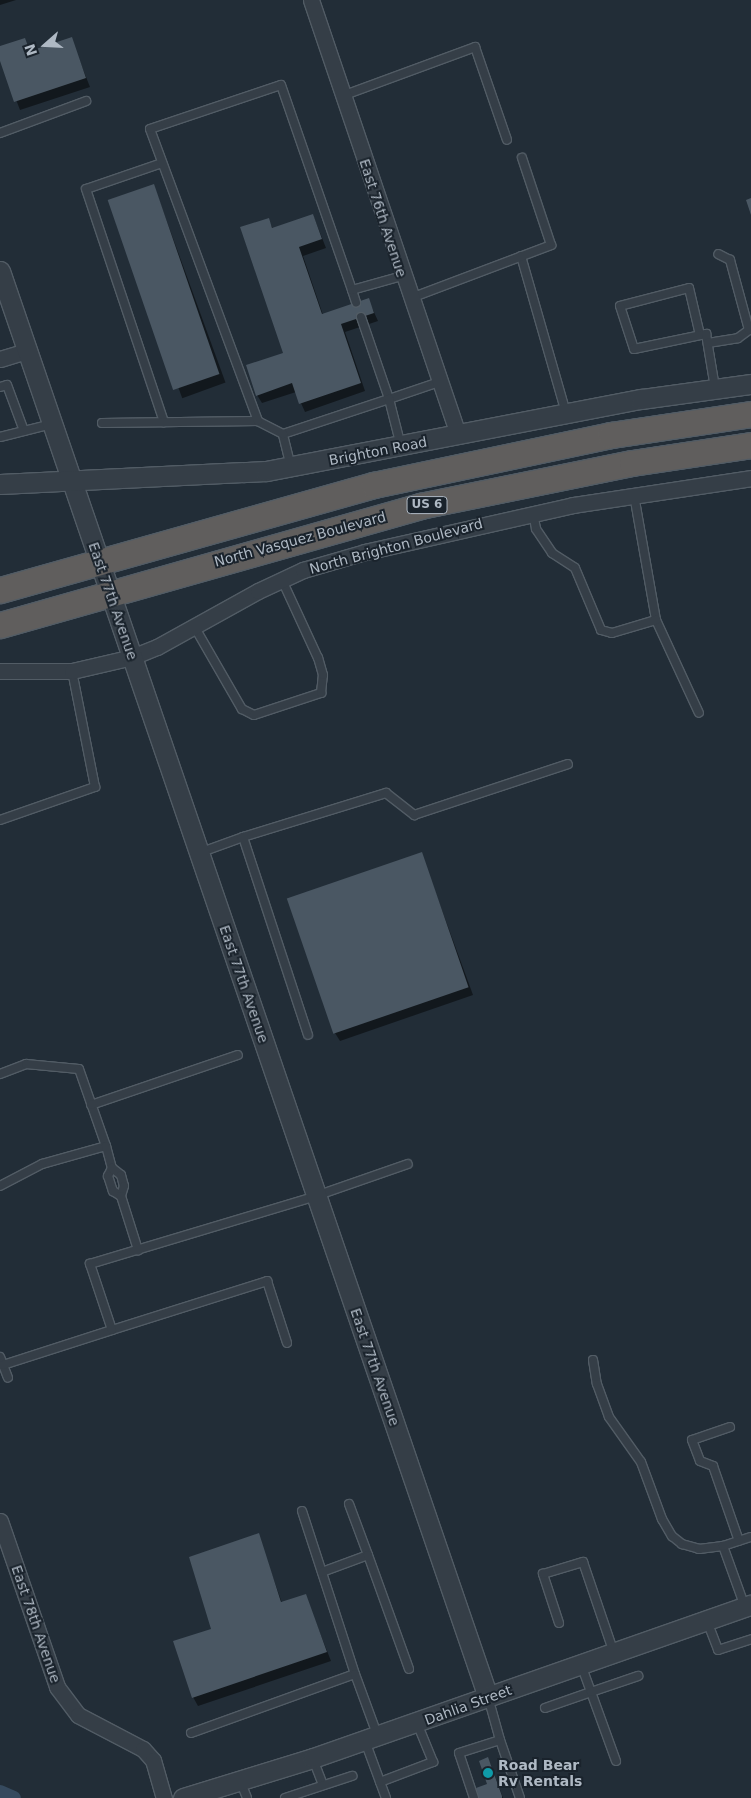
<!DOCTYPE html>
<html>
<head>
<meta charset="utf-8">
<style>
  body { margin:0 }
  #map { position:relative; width:751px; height:1798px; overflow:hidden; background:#222d37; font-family:"DejaVu Sans",sans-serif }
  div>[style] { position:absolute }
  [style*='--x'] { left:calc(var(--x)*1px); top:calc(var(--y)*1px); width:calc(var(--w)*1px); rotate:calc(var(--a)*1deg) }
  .shadow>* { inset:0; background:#0007; transform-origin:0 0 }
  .canal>* { height:14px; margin:-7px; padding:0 7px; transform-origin:7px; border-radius:7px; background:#364a5e }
  .building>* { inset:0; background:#4a5763; transform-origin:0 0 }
  .roads { filter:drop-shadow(1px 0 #525c65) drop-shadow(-1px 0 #525c65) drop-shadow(0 1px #525c65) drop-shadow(0 -1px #525c65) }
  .service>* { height:8px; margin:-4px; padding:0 4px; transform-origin:4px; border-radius:4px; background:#353e47 }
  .minor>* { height:15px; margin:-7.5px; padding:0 7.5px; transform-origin:7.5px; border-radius:7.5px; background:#353e47 }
  .tertiary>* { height:19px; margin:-9.5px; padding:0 9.5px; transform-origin:9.5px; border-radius:9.5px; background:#353e47 }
  .trunk>* { height:25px; margin:-12.5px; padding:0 12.5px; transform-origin:12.5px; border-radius:12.5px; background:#605e5d }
  .dots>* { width:14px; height:14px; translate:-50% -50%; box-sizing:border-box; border:2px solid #1a232c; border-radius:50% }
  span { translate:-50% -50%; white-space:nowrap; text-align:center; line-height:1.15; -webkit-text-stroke:4px #1a232c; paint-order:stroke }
  .shield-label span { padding:1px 4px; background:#1a232c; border:1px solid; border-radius:4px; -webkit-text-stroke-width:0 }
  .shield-label { font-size:12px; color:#afb9c4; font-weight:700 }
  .street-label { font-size:14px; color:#afb9c4 }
  .poi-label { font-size:14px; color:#afb9c4; font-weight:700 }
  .left { translate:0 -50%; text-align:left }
  .north { position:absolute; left:20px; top:20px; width:50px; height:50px; -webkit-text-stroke:4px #1a232c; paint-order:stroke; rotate:251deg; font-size:14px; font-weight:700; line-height:20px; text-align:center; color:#afb9c4 }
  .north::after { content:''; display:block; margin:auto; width:18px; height:22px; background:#afb9c4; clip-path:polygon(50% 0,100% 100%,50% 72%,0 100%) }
</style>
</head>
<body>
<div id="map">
  <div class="shadow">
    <i style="clip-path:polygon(0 0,16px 0,0 5px)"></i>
    <i style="clip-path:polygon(25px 39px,31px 52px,71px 39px,90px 87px,20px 110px,0 57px,0 47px)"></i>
    <i style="left:154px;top:186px;width:209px;height:46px;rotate:70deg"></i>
    <i style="clip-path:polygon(313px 215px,326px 248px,303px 256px,323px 315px,368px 299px,378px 321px,345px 332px,365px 391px,305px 412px,296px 392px,262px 403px,257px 395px,284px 353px,268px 219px,273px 229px)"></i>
    <i style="clip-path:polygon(421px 853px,473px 995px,340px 1041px,335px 1033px)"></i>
    <i style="clip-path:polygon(258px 1535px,282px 1603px,305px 1595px,331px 1661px,198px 1706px,193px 1697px,213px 1630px)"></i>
    <i style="clip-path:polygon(488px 1759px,491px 1765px,503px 1798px,481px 1798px,489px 1785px)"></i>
  </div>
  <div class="canal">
    <i style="--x:0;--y:1792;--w:15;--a:23"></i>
  </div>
  <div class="building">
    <i style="clip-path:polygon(72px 37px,86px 78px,14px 102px,0 61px,0 46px,25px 38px,30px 51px)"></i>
    <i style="left:154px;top:184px;width:201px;height:49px;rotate:71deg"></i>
    <i style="clip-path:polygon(751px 198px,751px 215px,746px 200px)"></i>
    <i style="clip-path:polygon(313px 214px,322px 239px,299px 247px,322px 314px,369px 298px,374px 313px,341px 324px,361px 383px,299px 404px,292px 383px,256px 396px,246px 365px,283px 353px,240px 227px,269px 218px,272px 228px)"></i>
    <i style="left:422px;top:852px;width:143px;height:143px;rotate:71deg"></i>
    <i style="clip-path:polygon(259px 1533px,281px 1602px,306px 1594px,327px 1652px,192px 1698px,173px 1641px,211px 1629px,189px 1557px)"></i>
    <i style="clip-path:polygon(488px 1757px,502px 1796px,502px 1798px,479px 1798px,476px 1788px,487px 1784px,479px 1761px)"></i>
  </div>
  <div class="roads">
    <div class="service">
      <i style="--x:342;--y:96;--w:142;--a:-20.2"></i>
      <i style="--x:475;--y:47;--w:98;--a:71"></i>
      <i style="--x:0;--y:133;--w:92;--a:-20.4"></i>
      <i style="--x:162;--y:163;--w:80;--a:161.1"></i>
      <i style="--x:86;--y:189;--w:246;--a:71.5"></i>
      <i style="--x:521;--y:256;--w:163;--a:74"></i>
      <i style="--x:352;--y:290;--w:13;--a:72"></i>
      <i style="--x:411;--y:298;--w:150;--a:-20.7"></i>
      <i style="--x:551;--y:245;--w:92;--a:-108.4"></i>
      <i style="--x:361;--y:317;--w:87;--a:71.1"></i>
      <i style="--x:389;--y:399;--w:53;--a:-18.8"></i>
      <i style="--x:700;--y:335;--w:48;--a:-103.2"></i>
      <i style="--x:689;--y:288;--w:71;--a:165.4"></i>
      <i style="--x:620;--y:306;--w:45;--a:72"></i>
      <i style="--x:634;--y:349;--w:74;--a:-11.8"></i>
      <i style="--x:706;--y:334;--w:55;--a:80.5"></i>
      <i style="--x:708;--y:343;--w:30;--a:-9"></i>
      <i style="--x:738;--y:338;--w:14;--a:-36"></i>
      <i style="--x:749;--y:330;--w:73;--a:-105.2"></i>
      <i style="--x:730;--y:260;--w:13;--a:-153"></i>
      <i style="--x:0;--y:387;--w:7;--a:-16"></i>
      <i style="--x:7;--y:385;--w:49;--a:69.7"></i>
      <i style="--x:102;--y:423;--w:156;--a:-0.7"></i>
      <i style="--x:283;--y:434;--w:112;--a:-18.3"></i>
      <i style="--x:389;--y:399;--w:49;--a:75.7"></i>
      <i style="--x:0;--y:437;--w:54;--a:-14"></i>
      <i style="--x:291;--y:467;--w:34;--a:-104"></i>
      <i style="--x:283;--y:434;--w:28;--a:-153"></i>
      <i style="--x:258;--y:421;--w:311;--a:-110.3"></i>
      <i style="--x:150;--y:129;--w:138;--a:-18.6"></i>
      <i style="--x:281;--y:85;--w:217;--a:70.9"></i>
      <i style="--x:352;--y:290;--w:52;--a:-15.6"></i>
      <i style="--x:634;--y:495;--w:127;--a:80"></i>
      <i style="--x:656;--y:620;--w:102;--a:65.2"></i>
      <i style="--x:533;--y:513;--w:16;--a:79"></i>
      <i style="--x:536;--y:529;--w:29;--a:56"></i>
      <i style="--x:552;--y:553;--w:27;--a:33"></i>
      <i style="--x:575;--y:568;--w:67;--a:67.2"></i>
      <i style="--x:601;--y:630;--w:11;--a:15"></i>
      <i style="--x:612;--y:633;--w:46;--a:-16.5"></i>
      <i style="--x:194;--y:626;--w:96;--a:60"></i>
      <i style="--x:242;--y:709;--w:13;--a:27"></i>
      <i style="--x:254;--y:715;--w:71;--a:-18.2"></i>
      <i style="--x:321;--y:693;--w:18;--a:-84"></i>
      <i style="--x:323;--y:675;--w:18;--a:-106"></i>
      <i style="--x:318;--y:658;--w:86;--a:-114.8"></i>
      <i style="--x:0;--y:820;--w:101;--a:-19.2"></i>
      <i style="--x:95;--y:787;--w:118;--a:-101.2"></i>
      <i style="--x:243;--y:837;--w:150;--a:-17.1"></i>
      <i style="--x:386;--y:793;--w:36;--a:38"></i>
      <i style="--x:414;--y:815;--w:162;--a:-18.3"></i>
      <i style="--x:199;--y:853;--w:47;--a:-20"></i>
      <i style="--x:243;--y:837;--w:208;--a:71.8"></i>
      <i style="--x:0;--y:1074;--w:28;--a:-21"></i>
      <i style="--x:26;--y:1064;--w:53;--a:5.4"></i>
      <i style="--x:79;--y:1069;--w:82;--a:70.7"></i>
      <i style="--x:106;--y:1146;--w:66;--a:164.3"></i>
      <i style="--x:42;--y:1164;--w:47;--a:152.4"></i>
      <i style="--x:91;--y:1105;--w:155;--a:-18.8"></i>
      <i style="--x:106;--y:1146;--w:23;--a:75"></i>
      <i style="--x:112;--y:1168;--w:9;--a:117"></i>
      <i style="--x:108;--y:1176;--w:16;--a:72"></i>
      <i style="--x:113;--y:1191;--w:9;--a:32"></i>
      <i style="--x:112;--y:1168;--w:11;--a:38"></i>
      <i style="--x:121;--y:1175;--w:11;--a:75"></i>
      <i style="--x:124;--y:1186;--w:10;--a:107"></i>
      <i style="--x:121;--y:1196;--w:57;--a:72.5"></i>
      <i style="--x:112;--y:1330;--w:163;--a:-17.5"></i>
      <i style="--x:267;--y:1281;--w:65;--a:72.1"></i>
      <i style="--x:0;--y:1357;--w:22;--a:69"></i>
      <i style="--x:593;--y:1360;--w:24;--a:81"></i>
      <i style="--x:597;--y:1384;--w:35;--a:70"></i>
      <i style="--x:609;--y:1417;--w:55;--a:54.6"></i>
      <i style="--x:641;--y:1462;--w:61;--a:69.8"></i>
      <i style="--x:662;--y:1519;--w:20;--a:60"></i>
      <i style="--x:672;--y:1536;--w:13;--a:39"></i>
      <i style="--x:682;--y:1544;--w:18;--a:16"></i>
      <i style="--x:699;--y:1549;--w:24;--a:-7"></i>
      <i style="--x:3;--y:1365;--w:114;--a:-17.8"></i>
      <i style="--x:112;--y:1330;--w:70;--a:-108.4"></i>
      <i style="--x:90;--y:1264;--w:236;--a:-16.7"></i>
      <i style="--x:316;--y:1196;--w:97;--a:-19.2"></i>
      <i style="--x:730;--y:1427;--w:40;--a:161.1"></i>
      <i style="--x:692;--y:1440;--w:22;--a:69"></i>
      <i style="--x:700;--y:1461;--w:14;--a:21"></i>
      <i style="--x:713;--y:1466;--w:79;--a:70.9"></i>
      <i style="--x:349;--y:1504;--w:54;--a:69.6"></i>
      <i style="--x:302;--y:1511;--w:171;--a:72"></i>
      <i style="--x:322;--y:1572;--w:49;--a:-20.3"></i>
      <i style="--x:368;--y:1555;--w:121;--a:70.2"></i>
      <i style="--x:745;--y:1607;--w:65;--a:-109.8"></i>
      <i style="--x:723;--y:1546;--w:29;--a:-18"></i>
      <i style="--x:707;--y:1621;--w:31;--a:69"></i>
      <i style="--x:718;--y:1650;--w:35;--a:-18"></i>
      <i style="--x:559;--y:1623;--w:52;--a:-108.1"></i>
      <i style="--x:543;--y:1574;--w:42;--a:-16.7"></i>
      <i style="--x:583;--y:1562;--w:96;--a:71.2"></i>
      <i style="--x:488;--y:1697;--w:45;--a:74.4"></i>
      <i style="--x:545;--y:1708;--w:49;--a:-19.2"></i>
      <i style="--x:591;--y:1692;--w:29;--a:-110"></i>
      <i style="--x:191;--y:1733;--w:174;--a:-19.8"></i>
      <i style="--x:355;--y:1674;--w:64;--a:69.9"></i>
      <i style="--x:365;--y:1741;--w:61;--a:69.8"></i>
      <i style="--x:313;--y:1759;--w:28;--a:69"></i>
      <i style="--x:616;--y:1761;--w:73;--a:-109.9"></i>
      <i style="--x:591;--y:1692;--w:50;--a:-18.8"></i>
      <i style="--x:380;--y:1782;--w:57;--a:-20.7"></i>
      <i style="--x:433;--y:1762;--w:42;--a:-112.3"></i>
      <i style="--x:241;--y:1783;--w:16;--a:68"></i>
      <i style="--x:285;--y:1798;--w:71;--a:-18.2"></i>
      <i style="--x:474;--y:1798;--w:47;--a:-108.4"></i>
      <i style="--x:459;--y:1753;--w:43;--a:-17.6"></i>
      <i style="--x:500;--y:1740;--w:61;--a:71"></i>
    </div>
    <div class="minor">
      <i style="--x:311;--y:0;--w:459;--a:71.3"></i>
      <i style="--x:0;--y:359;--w:28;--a:-17"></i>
      <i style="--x:0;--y:671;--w:72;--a:0"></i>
      <i style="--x:72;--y:671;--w:62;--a:-13.1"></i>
      <i style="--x:132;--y:657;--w:27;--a:-22"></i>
      <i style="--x:157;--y:647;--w:115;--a:-29"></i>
      <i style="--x:258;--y:591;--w:50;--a:-25"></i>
      <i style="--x:303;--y:570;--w:65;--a:-16.2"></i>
      <i style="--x:365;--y:552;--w:213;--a:-12.7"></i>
      <i style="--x:573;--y:505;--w:180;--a:-8.6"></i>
      <i style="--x:0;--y:1521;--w:176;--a:71"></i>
      <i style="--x:57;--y:1687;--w:35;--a:53"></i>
      <i style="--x:78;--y:1715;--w:73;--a:27.6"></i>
      <i style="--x:143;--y:1749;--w:15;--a:48"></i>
      <i style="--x:153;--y:1760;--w:40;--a:74"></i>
    </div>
    <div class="tertiary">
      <i style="--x:0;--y:271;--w:1507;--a:71.11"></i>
      <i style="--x:0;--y:484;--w:266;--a:-2.8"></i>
      <i style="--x:266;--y:471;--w:382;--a:-10.9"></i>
      <i style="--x:641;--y:399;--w:111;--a:-7.8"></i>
      <i style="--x:183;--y:1798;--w:136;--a:-17.1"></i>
      <i style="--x:313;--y:1758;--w:464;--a:-19.3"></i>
    </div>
    <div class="trunk">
      <i style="--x:0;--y:590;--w:388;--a:-15.7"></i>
      <i style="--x:374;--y:485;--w:242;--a:-11.9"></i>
      <i style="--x:611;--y:435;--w:142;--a:-8.5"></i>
      <i style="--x:0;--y:625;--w:437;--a:-15.8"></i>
      <i style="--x:420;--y:506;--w:216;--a:-11.5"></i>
      <i style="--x:632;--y:463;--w:120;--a:-8.6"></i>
    </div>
  </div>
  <div class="dots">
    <i style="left:488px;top:1773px;background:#0f9aa8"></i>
  </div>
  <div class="shield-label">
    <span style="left:427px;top:505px">US 6</span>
  </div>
  <div class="street-label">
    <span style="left:383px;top:218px;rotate:72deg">East 76th Avenue</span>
    <span style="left:378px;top:451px;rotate:-11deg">Brighton Road</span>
    <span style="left:300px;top:539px;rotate:-15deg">North Vasquez Boulevard</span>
    <span style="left:396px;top:546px;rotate:-15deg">North Brighton Boulevard</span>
    <span style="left:113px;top:601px;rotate:71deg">East 77th Avenue</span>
    <span style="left:244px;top:984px;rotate:71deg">East 77th Avenue</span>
    <span style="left:375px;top:1367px;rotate:71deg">East 77th Avenue</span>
    <span style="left:36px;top:1624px;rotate:71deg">East 78th Avenue</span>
    <span style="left:468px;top:1705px;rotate:-20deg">Dahlia Street</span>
  </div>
  <div class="poi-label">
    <span class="left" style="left:498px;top:1773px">Road Bear<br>Rv Rentals</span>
  </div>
  <div class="north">N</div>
</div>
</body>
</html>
